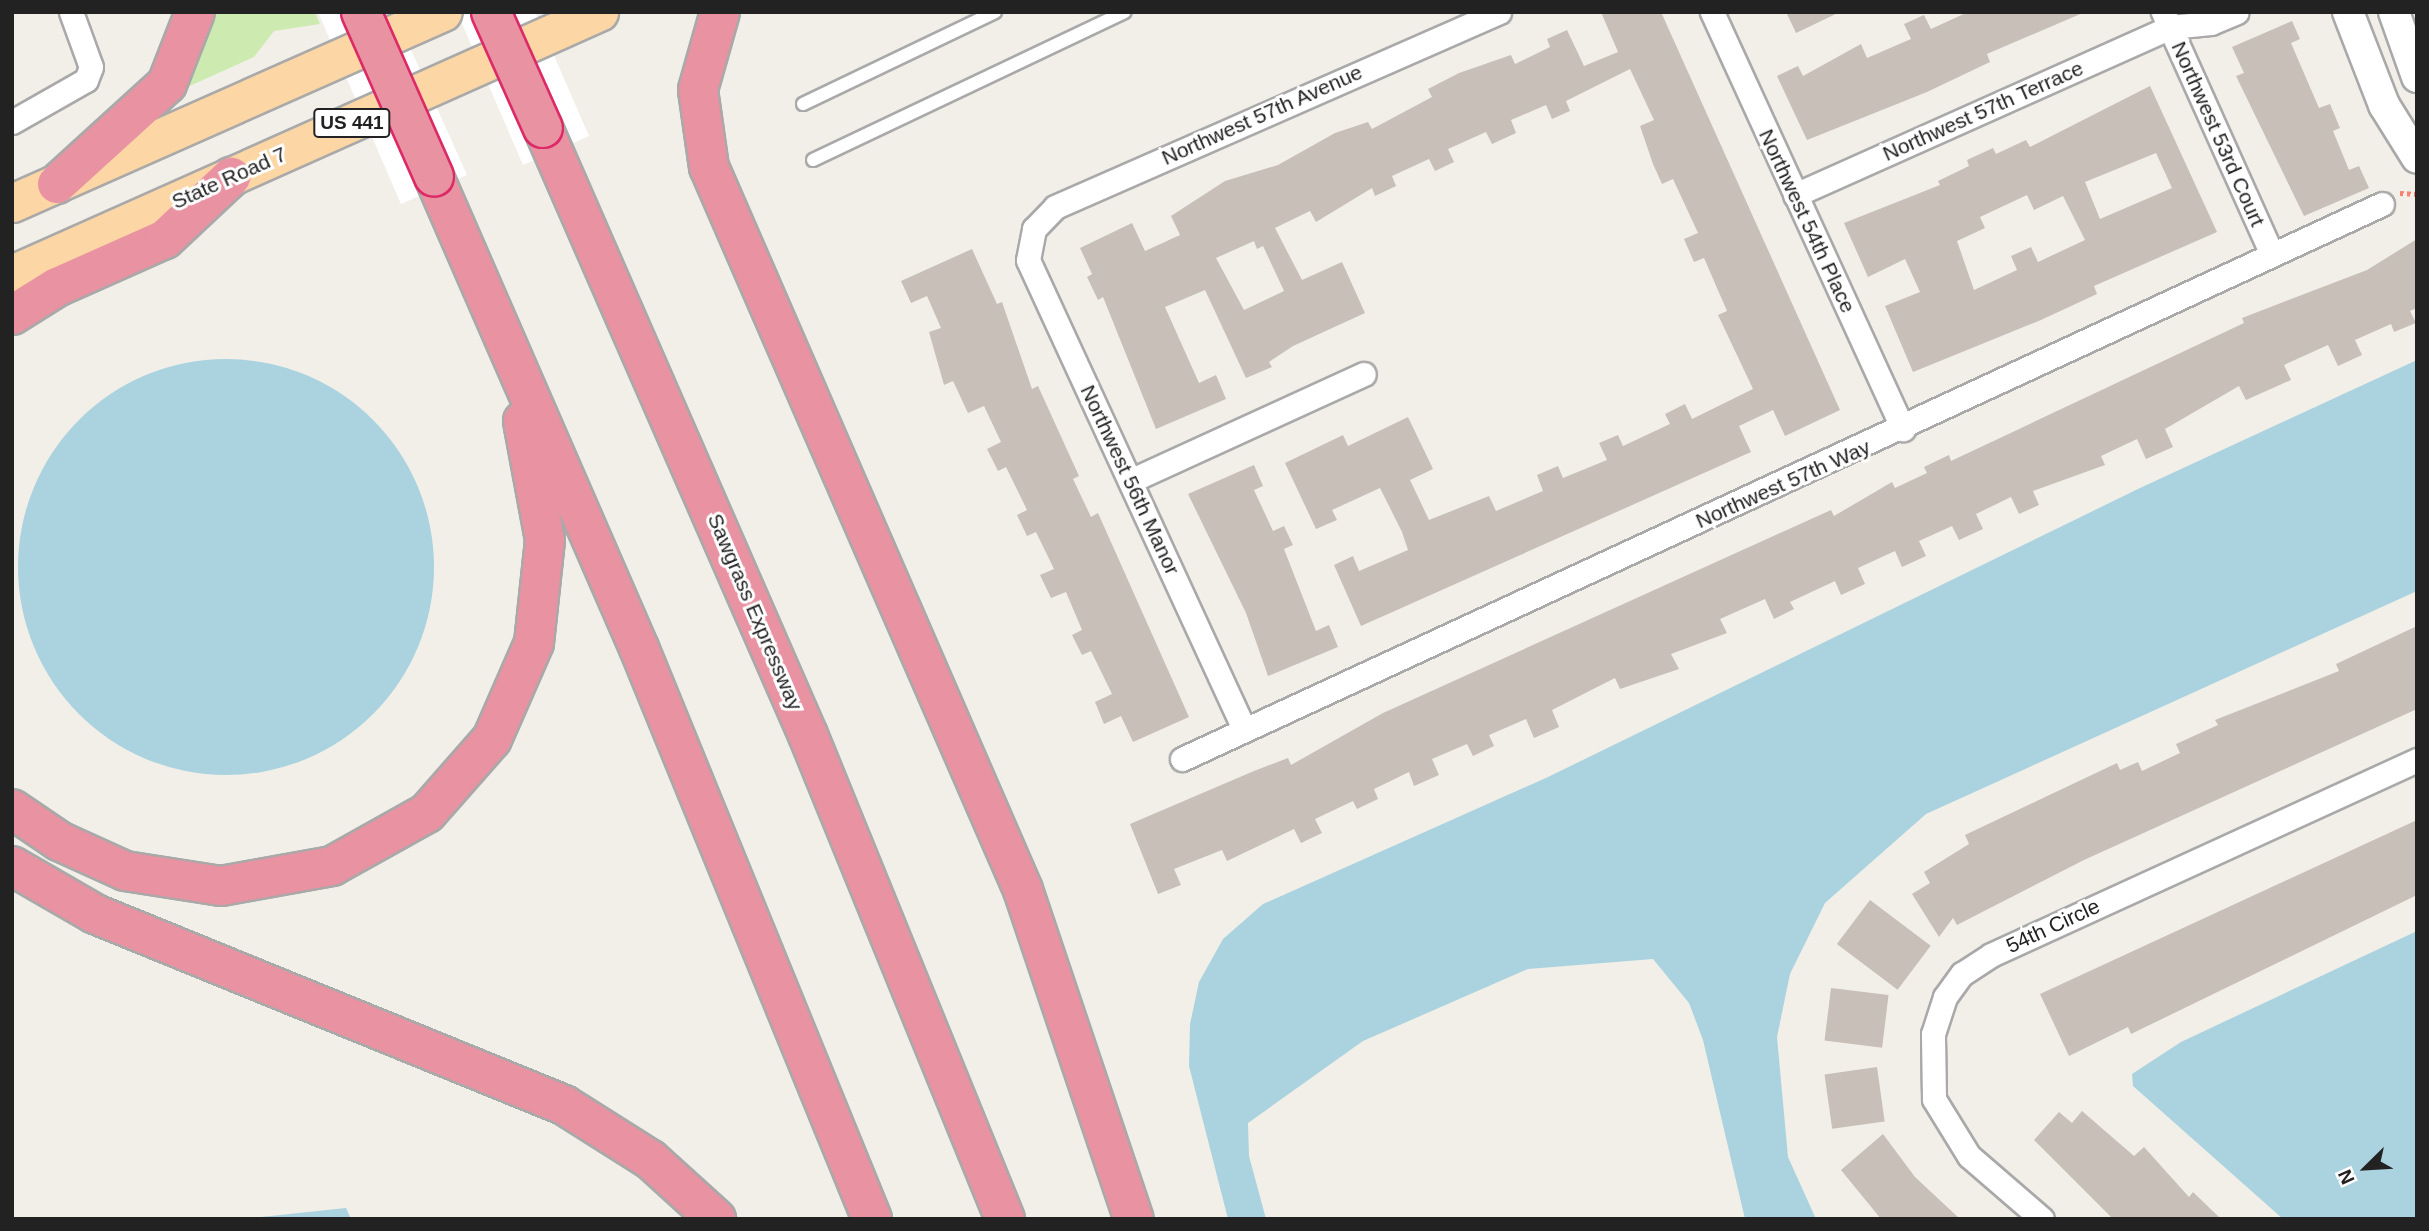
<!DOCTYPE html>
<html>
<head>
<meta charset="utf-8">
<style>
  body { margin:0 }
  #map { position:relative; width:2429px; height:1231px; overflow:hidden; background:#f2efe9; font-family:Helvetica,sans-serif }
  div>[style] { position:absolute }
  [style*='--x'] { left:calc(var(--x)*1px); top:calc(var(--y)*1px); width:calc(var(--w)*1px); rotate:calc(var(--a)*1deg) }
  .grass>* { inset:0; background:#cdebb0 }
  .water>* { inset:0; background:#aad3df }
  .round { border-radius:50% }
  .pier>* { inset:0; background:#fff }
  .building>* { inset:0; background:#c7bfb8; transform-origin:0 0 }
  .path>* { height:4.5px; margin-top:-2.25px; transform-origin:0; background:repeating-linear-gradient(90deg,#fa8072 0 3.5px,transparent 0 7px) }
  .roads { filter:drop-shadow(2px 0 #a9a9a9) drop-shadow(-2px 0 #a9a9a9) drop-shadow(0 2px #a9a9a9) drop-shadow(0 -2px #a9a9a9) }
  .service>* { height:12px; margin:-6px; padding:0 6px; transform-origin:6px; border-radius:6px; background:#fff }
  .minor>* { height:23px; margin:-11.5px; padding:0 11.5px; transform-origin:11.5px; border-radius:11.5px; background:#fff }
  .tertiary>* { height:30px; margin:-15px; padding:0 15px; transform-origin:15px; border-radius:15px; background:#fff }
  .primary>* { height:37px; margin:-18.5px; padding:0 18.5px; transform-origin:18.5px; border-radius:18.5px; background:#fcd6a4 }
  .motorway>* { height:38px; margin:-19px; padding:0 19px; transform-origin:19px; border-radius:19px; background:#e892a2 }
  .bridges { filter:drop-shadow(2px 0 #dc2a67) drop-shadow(-2px 0 #dc2a67) drop-shadow(0 2px #dc2a67) drop-shadow(0 -2px #dc2a67) }
  .motorway-bridge>* { height:38px; margin:-19px; padding:0 19px; transform-origin:19px; border-radius:19px; background:#e892a2 }
  span { translate:-50% -50%; white-space:nowrap; text-align:center; line-height:1.15; -webkit-text-stroke:6px #fff; paint-order:stroke }
  .shield-label span { padding:2px 5px; background:#fff; border:2px solid; border-radius:5px; -webkit-text-stroke-width:0 }
  .shield-label { font-size:19px; color:#222; font-weight:700 }
  .street-label { font-size:21px; color:#222 }
  .frame { position:absolute; inset:0; border:14px solid #222; pointer-events:none }
  .north { position:absolute; left:2331px; top:1133px; width:70px; height:70px; -webkit-text-stroke:5px #fff; paint-order:stroke; rotate:246deg; font-size:19px; font-weight:700; line-height:28px; text-align:center; color:#222 }
  .north::after { content:''; display:block; margin:auto; width:24px; height:32px; background:#222; clip-path:polygon(50% 0,100% 100%,50% 72%,0 100%) }
</style>
</head>
<body>
<div id="map">
  <div class="grass">
    <i style="clip-path:polygon(207px 12px,315px 12px,320px 24px,274px 31px,254px 57px,183px 89px)"></i>
  </div>
  <div class="water">
    <i class="round" style="left:18px;top:359px;width:416px;height:416px"></i>
    <i style="clip-path:polygon(2417px 360px,2417px 591px,1926px 814px,1825px 903px,1790px 974px,1777px 1037px,1788px 1157px,1816px 1219px,1745px 1219px,1703px 1040px,1689px 1003px,1653px 959px,1528px 969px,1363px 1041px,1248px 1123px,1249px 1156px,1266px 1219px,1228px 1219px,1189px 1066px,1190px 1024px,1199px 982px,1223px 939px,1263px 904px,1548px 777px,2140px 488px)"></i>
    <i style="clip-path:polygon(2417px 931px,2417px 1219px,2283px 1219px,2133px 1086px,2132px 1074px,2181px 1042px)"></i>
    <i style="clip-path:polygon(346px 1208px,351px 1219px,242px 1219px)"></i>
  </div>
  <div class="pier">
    <i style="clip-path:polygon(318px 12px,394px 12px,467px 175px,401px 204px)"></i>
    <i style="clip-path:polygon(457px 12px,535px 12px,589px 136px,523px 165px)"></i>
  </div>
  <div class="building">
    <i style="clip-path:polygon(evenodd,1601px 12px,1661px 12px,1840px 410px,1785px 436px,1773px 410px,1739px 426px,1751px 452px,1361px 626px,1334px 565px,1353px 556px,1359px 571px,1408px 550px,1402px 532px,1380px 488px,1332px 510px,1337px 520px,1316px 529px,1285px 463px,1343px 435px,1348px 446px,1408px 417px,1433px 469px,1410px 480px,1429px 520px,1489px 496px,1496px 511px,1543px 491px,1537px 475px,1558px 466px,1563px 478px,1607px 460px,1599px 443px,1618px 435px,1623px 446px,1670px 424px,1665px 414px,1685px 404px,1692px 419px,1753px 389px,1718px 315px,1727px 311px,1704px 258px,1694px 262px,1684px 239px,1698px 233px,1673px 179px,1662px 184px,1653px 164px,1640px 126px,1654px 120px,1630px 69px,1566px 101px,1570px 111px,1552px 119px,1546px 105px,1511px 120px,1516px 133px,1492px 144px,1486px 132px,1448px 149px,1454px 162px,1435px 171px,1429px 159px,1392px 176px,1396px 186px,1375px 196px,1372px 188px,1316px 222px,1310px 211px,1275px 228px,1302px 280px,1342px 262px,1365px 313px,1293px 346px,1269px 362px,1272px 367px,1246px 378px,1205px 290px,1165px 307px,1199px 383px,1216px 375px,1226px 399px,1156px 429px,1103px 297px,1098px 300px,1087px 277px,1092px 274px,1080px 248px,1132px 223px,1145px 251px,1180px 235px,1171px 216px,1225px 181px,1278px 165px,1335px 133px,1368px 122px,1372px 129px,1432px 97px,1428px 89px,1459px 73px,1511px 55px,1515px 64px,1550px 47px,1547px 39px,1567px 30px,1584px 66px,1618px 52px,1601px 12px,1254px 241px,1257px 249px,1263px 246px,1284px 291px,1244px 310px,1216px 258px,1254px 241px)"></i>
    <i style="clip-path:polygon(1786px 12px,1840px 12px,1796px 33px)"></i>
    <i style="clip-path:polygon(1968px 12px,2085px 12px,1987px 54px,1990px 62px,1927px 92px,1807px 140px,1777px 76px,1798px 66px,1803px 76px,1861px 44px,1867px 58px,1911px 39px,1904px 24px,1924px 15px,1931px 29px)"></i>
    <i style="clip-path:polygon(2292px 21px,2300px 39px,2291px 43px,2319px 108px,2330px 104px,2340px 128px,2333px 131px,2349px 170px,2359px 166px,2369px 188px,2304px 216px,2236px 76px,2244px 73px,2232px 47px)"></i>
    <i style="clip-path:polygon(evenodd,2150px 86px,2217px 232px,2094px 286px,2097px 294px,2041px 320px,1913px 372px,1885px 306px,1920px 292px,1905px 259px,1868px 277px,1844px 223px,1940px 185px,1938px 181px,1969px 166px,1967px 160px,1993px 148px,1996px 154px,2026px 140px,2030px 147px,2150px 86px,2156px 153px,2172px 188px,2100px 219px,2085px 182px,2156px 153px,2150px 86px,2027px 195px,2034px 210px,2063px 196px,2085px 240px,2038px 262px,2031px 247px,2011px 256px,2017px 270px,1974px 290px,1957px 241px,1985px 228px,1980px 217px,2027px 195px)"></i>
    <i style="clip-path:polygon(2417px 239px,2417px 308px,2410px 311px,2416px 323px,2394px 332px,2391px 324px,2355px 340px,2362px 355px,2338px 366px,2328px 345px,2284px 365px,2291px 380px,2246px 400px,2239px 386px,2165px 429px,2173px 447px,2146px 459px,2137px 439px,2101px 456px,2105px 465px,2033px 491px,2039px 505px,2019px 514px,2011px 497px,1976px 514px,1983px 529px,1959px 540px,1952px 526px,1919px 541px,1926px 556px,1902px 567px,1895px 551px,1858px 568px,1865px 584px,1841px 595px,1835px 581px,1790px 602px,1794px 609px,1774px 619px,1765px 599px,1720px 619px,1727px 633px,1671px 654px,1679px 669px,1620px 689px,1615px 678px,1552px 710px,1559px 727px,1534px 738px,1526px 719px,1489px 735px,1494px 746px,1473px 756px,1467px 744px,1432px 759px,1439px 775px,1414px 786px,1409px 772px,1374px 789px,1378px 799px,1357px 809px,1353px 801px,1315px 819px,1322px 833px,1301px 843px,1294px 829px,1227px 861px,1222px 850px,1174px 869px,1181px 885px,1158px 894px,1130px 824px,1254px 771px,1288px 758px,1291px 765px,1383px 713px,1831px 510px,1834px 516px,1892px 482px,1895px 488px,1927px 473px,1924px 467px,1949px 455px,1951px 461px,2244px 323px,2242px 318px,2367px 270px)"></i>
    <i style="clip-path:polygon(972px 249px,997px 304px,1002px 302px,1032px 389px,1038px 386px,1079px 476px,1073px 479px,1091px 517px,1098px 513px,1189px 717px,1133px 742px,1121px 716px,1104px 724px,1095px 702px,1112px 694px,1091px 651px,1082px 655px,1072px 635px,1082px 630px,1066px 592px,1051px 598px,1040px 575px,1054px 569px,1036px 532px,1027px 536px,1017px 515px,1027px 510px,1006px 467px,998px 471px,987px 449px,1001px 442px,984px 406px,968px 413px,953px 381px,944px 385px,929px 332px,941px 328px,927px 296px,911px 303px,901px 281px)"></i>
    <i style="clip-path:polygon(1254px 465px,1263px 486px,1254px 490px,1273px 531px,1284px 526px,1293px 545px,1284px 549px,1316px 631px,1329px 625px,1338px 647px,1268px 676px,1246px 613px,1188px 494px)"></i>
    <i style="clip-path:polygon(2417px 626px,2417px 709px,2084px 860px,1957px 925px,1953px 918px,1939px 937px,1912px 894px,1930px 883px,1924px 872px,1969px 844px,1965px 835px,2117px 763px,2120px 770px,2138px 762px,2142px 771px,2180px 753px,2176px 744px,2218px 725px,2215px 720px,2339px 671px,2336px 664px)"></i>
    <i style="clip-path:polygon(2417px 820px,2417px 895px,2131px 1034px,2128px 1027px,2069px 1056px,2040px 994px)"></i>
    <i style="left:1870px;top:900px;width:76px;height:55px;rotate:37deg"></i>
    <i style="left:1831px;top:988px;width:58px;height:53px;rotate:7deg"></i>
    <i style="left:1877px;top:1067px;width:55px;height:53px;rotate:82deg"></i>
    <i style="clip-path:polygon(2082px 1111px,2134px 1156px,2144px 1147px,2189px 1197px,2193px 1192px,2221px 1219px,2113px 1219px,2034px 1140px,2059px 1112px,2072px 1123px)"></i>
    <i style="clip-path:polygon(1883px 1134px,1915px 1177px,1960px 1219px,1881px 1219px,1841px 1170px)"></i>
  </div>
  <div class="path">
    <i style="--x:2400;--y:193;--w:17;--a:3"></i>
  </div>
  <div class="roads">
    <div class="service">
      <i style="--x:803;--y:104;--w:213;--a:-25.6"></i>
      <i style="--x:813;--y:160;--w:345;--a:-25.4"></i>
    </div>
    <div class="minor">
      <i style="--x:1712;--y:12;--w:459;--a:65.4"></i>
      <i style="--x:2163;--y:12;--w:266;--a:65.8"></i>
      <i style="--x:12;--y:122;--w:85;--a:-29.6"></i>
      <i style="--x:86;--y:80;--w:14;--a:-69"></i>
      <i style="--x:91;--y:67;--w:59;--a:-110"></i>
      <i style="--x:1795;--y:195;--w:411;--a:-24.1"></i>
      <i style="--x:2170;--y:27;--w:41;--a:-5.6"></i>
      <i style="--x:2211;--y:23;--w:28;--a:-23"></i>
      <i style="--x:1130;--y:481;--w:257;--a:-24.6"></i>
      <i style="--x:1244;--y:729;--w:516;--a:-114.73"></i>
      <i style="--x:1028;--y:260;--w:32;--a:-79"></i>
      <i style="--x:1034;--y:229;--w:30;--a:-46"></i>
      <i style="--x:1055;--y:207;--w:485;--a:-23.7"></i>
      <i style="--x:1182;--y:759;--w:1322;--a:-24.82"></i>
      <i style="--x:2042;--y:1219;--w:96;--a:-139.2"></i>
      <i style="--x:1969;--y:1156;--w:67;--a:-121.6"></i>
      <i style="--x:1934;--y:1099;--w:65;--a:-90.9"></i>
      <i style="--x:1933;--y:1034;--w:39;--a:-72"></i>
      <i style="--x:1945;--y:997;--w:29;--a:-54"></i>
      <i style="--x:1962;--y:974;--w:35;--a:-33"></i>
      <i style="--x:1991;--y:955;--w:469;--a:-24.6"></i>
    </div>
    <div class="tertiary">
      <i style="--x:2348;--y:12;--w:100;--a:68.8"></i>
      <i style="--x:2384;--y:105;--w:62;--a:58.1"></i>
      <i style="--x:2394;--y:12;--w:69;--a:70.5"></i>
    </div>
    <div class="primary">
      <i style="--x:12;--y:203;--w:471;--a:-23.9"></i>
      <i style="--x:12;--y:274;--w:643;--a:-24.05"></i>
    </div>
    <div class="motorway">
      <i style="--x:720;--y:12;--w:81;--a:105.8"></i>
      <i style="--x:698;--y:90;--w:78;--a:81.9"></i>
      <i style="--x:709;--y:167;--w:788;--a:66.52"></i>
      <i style="--x:1023;--y:890;--w:347;--a:71.4"></i>
      <i style="--x:543;--y:128;--w:662;--a:66.42"></i>
      <i style="--x:808;--y:735;--w:523;--a:67.85"></i>
      <i style="--x:434;--y:177;--w:514;--a:66.48"></i>
      <i style="--x:639;--y:648;--w:617;--a:67.8"></i>
      <i style="--x:57;--y:184;--w:149;--a:-42.3"></i>
      <i style="--x:167;--y:84;--w:77;--a:-68.7"></i>
      <i style="--x:12;--y:315;--w:53;--a:-31.9"></i>
      <i style="--x:57;--y:287;--w:118;--a:-24"></i>
      <i style="--x:165;--y:239;--w:91;--a:-43.2"></i>
      <i style="--x:12;--y:809;--w:57;--a:34.2"></i>
      <i style="--x:59;--y:841;--w:72;--a:24.4"></i>
      <i style="--x:125;--y:871;--w:97;--a:8.9"></i>
      <i style="--x:221;--y:886;--w:113;--a:-10.2"></i>
      <i style="--x:332;--y:866;--w:109;--a:-29.2"></i>
      <i style="--x:427;--y:813;--w:98;--a:-48.7"></i>
      <i style="--x:492;--y:739;--w:105;--a:-66.4"></i>
      <i style="--x:534;--y:643;--w:104;--a:-83.9"></i>
      <i style="--x:545;--y:540;--w:121;--a:-100.5"></i>
      <i style="--x:12;--y:866;--w:96;--a:30"></i>
      <i style="--x:95;--y:914;--w:506;--a:22.16"></i>
      <i style="--x:564;--y:1105;--w:103;--a:32.3"></i>
      <i style="--x:651;--y:1160;--w:88;--a:42.2"></i>
    </div>
  </div>
  <div class="bridges">
    <div class="motorway-bridge">
      <i style="--x:361;--y:12;--w:180;--a:66.1"></i>
      <i style="--x:491;--y:12;--w:127;--a:65.9"></i>
    </div>
  </div>
  <div class="shield-label">
    <span style="left:352px;top:123px">US 441</span>
  </div>
  <div class="street-label">
    <span style="left:1983px;top:111px;rotate:-24deg">Northwest 57th Terrace</span>
    <span style="left:1262px;top:115px;rotate:-24deg">Northwest 57th Avenue</span>
    <span style="left:2218px;top:134px;rotate:66deg">Northwest 53rd Court</span>
    <span style="left:229px;top:178px;rotate:-24deg">State Road 7</span>
    <span style="left:1807px;top:221px;rotate:65deg">Northwest 54th Place</span>
    <span style="left:1130px;top:480px;rotate:65deg">Northwest 56th Manor</span>
    <span style="left:1783px;top:484px;rotate:-24deg">Northwest 57th Way</span>
    <span style="left:755px;top:612px;rotate:67deg">Sawgrass Expressway</span>
    <span style="left:2053px;top:926px;rotate:-25deg">54th Circle</span>
  </div>
  <div class="frame"></div>
  <div class="north">N</div>
</div>
</body>
</html>
